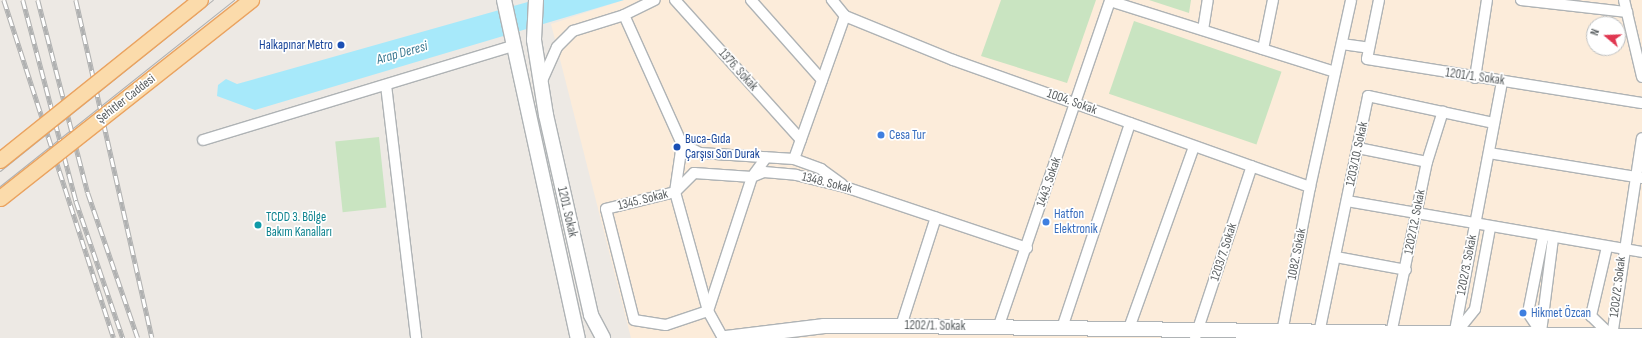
<!DOCTYPE html>
<html>
<head>
<meta charset="utf-8">
<style>
  body { margin:0 }
  #map { position:relative; width:1642px; height:338px; overflow:hidden; background:#ede9e4; font-family:"Sofia Sans Condensed",sans-serif }
  div>[style] { position:absolute }
  [style*='--x'] { left:calc(var(--x)*1px); top:calc(var(--y)*1px); width:calc(var(--w)*1px); rotate:calc(var(--a)*1deg) }
  .commercial>* { inset:0; background:#fcecda }
  .green>* { inset:0; background:#c9e4c1; transform-origin:0 0 }
  .water>* { inset:0; background:#a7e9fa }
  .roads { filter:drop-shadow(1px 0 #afb3b5) drop-shadow(-1px 0 #afb3b5) drop-shadow(0 1px #afb3b5) drop-shadow(0 -1px #afb3b5) }
  .street>* { height:10px; margin:-5px; padding:0 5px; transform-origin:5px; border-radius:5px; background:#fff }
  .secondary>* { height:14px; margin:-7px; padding:0 7px; transform-origin:7px; border-radius:7px; background:#fff }
  .tram>* { height:1px; margin:-0.5px; padding:0 0.5px; transform-origin:0.5px; border-radius:0.5px; background:#b0b1b1 }
  .rail>* { height:4.5px; margin-top:-2.25px; transform-origin:0; background:repeating-linear-gradient(90deg,#fff 0 9px,#b0b1b1 0 18px); box-sizing:border-box; border-block:1px solid #b0b1b1 }
  .bridges { filter:drop-shadow(1px 0 #eaa360) drop-shadow(-1px 0 #eaa360) drop-shadow(0 1px #eaa360) drop-shadow(0 -1px #eaa360) }
  .primary-bridge>* { height:15px; margin:-7.5px; padding:0 7.5px; transform-origin:7.5px; border-radius:7.5px; background:#fbdbab }
  .dots>* { width:11px; height:11px; translate:-50% -50%; box-sizing:border-box; border:2px solid #fff; border-radius:50% }
  span { translate:-50% -50%; white-space:nowrap; text-align:center; line-height:1.15; -webkit-text-stroke:3.5px #fff; paint-order:stroke }
  .transit-label { font-size:13px; color:#164399 }
  .right { translate:-100% -50%; text-align:right }
  .left { translate:0 -50%; text-align:left }
  .street-label { font-size:13px; color:#5c6163 }
  .shop-label { font-size:13px; color:#366cbe }
  .culture-label { font-size:13px; color:#0d838f }
  .water-label { font-size:14px; color:#3c7a92; font-style:italic }
  .north { position:absolute; left:1586px; top:16px; width:40px; height:40px; box-sizing:border-box; background:#fff; border:1px solid #bec0c1; border-radius:50%; rotate:289deg; font-size:11px; font-weight:700; line-height:16px; text-align:center; color:#5c6163 }
  .north::after { content:''; display:block; margin:auto; width:14px; height:18px; background:#e03751; clip-path:polygon(50% 0,100% 100%,50% 72%,0 100%) }
</style>
</head>
<body>
<div id="map">
  <div class="commercial">
    <i style="clip-path:polygon(evenodd,624px 0,1642px 0,1642px 338px,631px 338px,551px 24px,624px 0,1594px 24px,1618px 24px,1618px 48px,1594px 48px,1594px 24px)"></i>
  </div>
  <div class="green">
    <i style="clip-path:polygon(1001px 0,1096px 0,1067px 83px,981px 56px)"></i>
    <i style="clip-path:polygon(1149px 0,1191px 0,1189px 13px)"></i>
    <i style="left:1134px;top:21px;width:156px;height:77px;rotate:19deg"></i>
    <i style="left:379px;top:137px;width:71px;height:44px;rotate:84deg"></i>
  </div>
  <div class="water">
    <i style="clip-path:polygon(535px 0,624px 0,255px 110px,217px 96px,218px 85px,226px 79px,237px 84px)"></i>
  </div>
  <div class="roads">
    <div class="street">
      <i style="--x:675;--y:0;--w:188;--a:48"></i>
      <i style="--x:751;--y:0;--w:107;--a:48.4"></i>
      <i style="--x:1379;--y:0;--w:60;--a:101.5"></i>
      <i style="--x:1367;--y:59;--w:278;--a:9.1"></i>
      <i style="--x:1521;--y:0;--w:107;--a:6.5"></i>
      <i style="--x:1624;--y:0;--w:79;--a:76.8"></i>
      <i style="--x:1110;--y:1;--w:236;--a:17.5"></i>
      <i style="--x:624;--y:15;--w:141;--a:65.8"></i>
      <i style="--x:682;--y:144;--w:20;--a:27"></i>
      <i style="--x:700;--y:153;--w:94;--a:3.7"></i>
      <i style="--x:794;--y:159;--w:29;--a:20"></i>
      <i style="--x:821;--y:169;--w:26;--a:36"></i>
      <i style="--x:845;--y:16;--w:117;--a:22.2"></i>
      <i style="--x:953;--y:60;--w:379;--a:19.6"></i>
      <i style="--x:1310;--y:187;--w:148;--a:100.9"></i>
      <i style="--x:1203;--y:30;--w:30;--a:-81"></i>
      <i style="--x:1342;--y:44;--w:27;--a:8"></i>
      <i style="--x:1263;--y:49;--w:50;--a:-78.5"></i>
      <i style="--x:1475;--y:78;--w:79;--a:-81.3"></i>
      <i style="--x:541;--y:83;--w:39;--a:-66"></i>
      <i style="--x:557;--y:47;--w:23;--a:-45"></i>
      <i style="--x:573;--y:31;--w:53;--a:-17.4"></i>
      <i style="--x:624;--y:15;--w:34;--a:-26"></i>
      <i style="--x:386;--y:85;--w:255;--a:83.2"></i>
      <i style="--x:203;--y:140;--w:324;--a:-16.9"></i>
      <i style="--x:682;--y:144;--w:49;--a:98.3"></i>
      <i style="--x:675;--y:192;--w:123;--a:74.5"></i>
      <i style="--x:708;--y:311;--w:31;--a:61"></i>
      <i style="--x:1358;--y:148;--w:70;--a:11.5"></i>
      <i style="--x:1489;--y:153;--w:155;--a:9.3"></i>
      <i style="--x:794;--y:159;--w:152;--a:-70.4"></i>
      <i style="--x:845;--y:16;--w:21;--a:-129"></i>
      <i style="--x:1310;--y:187;--w:191;--a:-77.6"></i>
      <i style="--x:675;--y:192;--w:71;--a:166.2"></i>
      <i style="--x:606;--y:209;--w:114;--a:75.8"></i>
      <i style="--x:634;--y:320;--w:32;--a:9"></i>
      <i style="--x:666;--y:325;--w:44;--a:-18.4"></i>
      <i style="--x:708;--y:311;--w:141;--a:-71.8"></i>
      <i style="--x:752;--y:177;--w:24;--a:-54"></i>
      <i style="--x:675;--y:192;--w:27;--a:-45"></i>
      <i style="--x:694;--y:173;--w:58;--a:3.9"></i>
      <i style="--x:752;--y:177;--w:13;--a:-23"></i>
      <i style="--x:764;--y:172;--w:32;--a:5"></i>
      <i style="--x:796;--y:175;--w:50;--a:13.8"></i>
      <i style="--x:845;--y:187;--w:192;--a:18.5"></i>
      <i style="--x:1347;--y:201;--w:299;--a:9.8"></i>
      <i style="--x:1543;--y:237;--w:77;--a:101.2"></i>
      <i style="--x:1528;--y:313;--w:23;--a:56"></i>
      <i style="--x:1541;--y:332;--w:95;--a:-82.7"></i>
      <i style="--x:1607;--y:247;--w:71;--a:103.1"></i>
      <i style="--x:1591;--y:316;--w:29;--a:44"></i>
      <i style="--x:1612;--y:336;--w:200;--a:-81.4"></i>
      <i style="--x:1336;--y:257;--w:71;--a:10.5"></i>
      <i style="--x:901;--y:326;--w:114;--a:-72.2"></i>
      <i style="--x:998;--y:328;--w:347;--a:-71.1"></i>
      <i style="--x:1062;--y:328;--w:216;--a:-71.6"></i>
      <i style="--x:1128;--y:331;--w:195;--a:-70.3"></i>
      <i style="--x:1391;--y:334;--w:176;--a:-78.2"></i>
      <i style="--x:1427;--y:162;--w:53;--a:-72.6"></i>
      <i style="--x:1455;--y:334;--w:32;--a:-51"></i>
      <i style="--x:1475;--y:309;--w:82;--a:-79.5"></i>
      <i style="--x:1454;--y:336;--w:259;--a:-79.3"></i>
      <i style="--x:1195;--y:338;--w:181;--a:-71.7"></i>
      <i style="--x:1318;--y:338;--w:247;--a:-78.3"></i>
      <i style="--x:1368;--y:96;--w:129;--a:12.1"></i>
    </div>
    <div class="secondary">
      <i style="--x:504;--y:0;--w:346;--a:77.7"></i>
      <i style="--x:536;--y:0;--w:40;--a:92.9"></i>
      <i style="--x:534;--y:40;--w:76;--a:80.9"></i>
      <i style="--x:546;--y:115;--w:205;--a:77.3"></i>
      <i style="--x:591;--y:315;--w:26;--a:62"></i>
      <i style="--x:726;--y:338;--w:99;--a:-7"></i>
      <i style="--x:824;--y:326;--w:77;--a:0"></i>
      <i style="--x:901;--y:326;--w:741;--a:0.77"></i>
    </div>
  </div>
  <div class="tram">
    <i style="--x:0;--y:171;--w:273;--a:-38.8"></i>
    <i style="--x:0;--y:186;--w:299;--a:-38.5"></i>
  </div>
  <div class="rail">
    <i style="--x:4;--y:0;--w:355;--a:72"></i>
    <i style="--x:23;--y:0;--w:208;--a:75.2"></i>
    <i style="--x:76;--y:201;--w:145;--a:71.1"></i>
    <i style="--x:38;--y:0;--w:199;--a:75.5"></i>
    <i style="--x:88;--y:193;--w:153;--a:71"></i>
    <i style="--x:76;--y:0;--w:346;--a:77.3"></i>
  </div>
  <div class="bridges">
    <div class="primary-bridge">
      <i style="--x:0;--y:160;--w:256;--a:-38.7"></i>
      <i style="--x:0;--y:198;--w:320;--a:-38.3"></i>
    </div>
  </div>
  <div class="dots">
    <i style="left:341px;top:45px;background:#1a4fb4"></i>
    <i style="left:881px;top:135px;background:#3f7fe0"></i>
    <i style="left:677px;top:147px;background:#1a4fb4"></i>
    <i style="left:1046px;top:222px;background:#3f7fe0"></i>
    <i style="left:258px;top:225px;background:#0f9aa8"></i>
    <i style="left:1523px;top:313px;background:#3f7fe0"></i>
  </div>
  <div class="transit-label">
    <span class="right" style="left:333px;top:45px">Halkapınar Metro</span>
    <span class="left" style="left:685px;top:147px">Buca-Gıda<br>Çarşısı Son Durak</span>
  </div>
  <div class="street-label">
    <span style="left:738px;top:70px;rotate:48deg">1376. Sokak</span>
    <span style="left:1475px;top:77px;rotate:8deg">1201/1. Sokak</span>
    <span style="left:126px;top:99px;rotate:-38deg">Şehitler Caddesi</span>
    <span style="left:1072px;top:102px;rotate:20deg">1004. Sokak</span>
    <span style="left:1357px;top:154px;rotate:-78deg">1203/10. Sokak</span>
    <span style="left:1049px;top:182px;rotate:-71deg">1443. Sokak</span>
    <span style="left:827px;top:183px;rotate:14deg">1348. Sokak</span>
    <span style="left:643px;top:200px;rotate:-14deg">1345. Sokak</span>
    <span style="left:567px;top:212px;rotate:77deg">1201. Sokak</span>
    <span style="left:1415px;top:222px;rotate:-79deg">1202/12. Sokak</span>
    <span style="left:1224px;top:252px;rotate:-72deg">1203/7. Sokak</span>
    <span style="left:1297px;top:254px;rotate:-79deg">1082. Sokak</span>
    <span style="left:1467px;top:265px;rotate:-79deg">1202/3. Sokak</span>
    <span style="left:1618px;top:287px;rotate:-83deg">1202/2. Sokak</span>
    <span style="left:935px;top:326px;rotate:1deg">1202/1. Sokak</span>
  </div>
  <div class="shop-label">
    <span class="left" style="left:889px;top:135px">Cesa Tur</span>
    <span class="left" style="left:1054px;top:222px">Hatfon<br>Elektronik</span>
    <span class="left" style="left:1531px;top:313px">Hikmet Özcan</span>
  </div>
  <div class="culture-label">
    <span class="left" style="left:266px;top:225px">TCDD 3. Bölge<br>Bakım Kanalları</span>
  </div>
  <div class="water-label">
    <span style="left:402px;top:53px;rotate:-16deg">Arap Deresi</span>
  </div>
  <div class="north">N</div>
</div>
</body>
</html>
